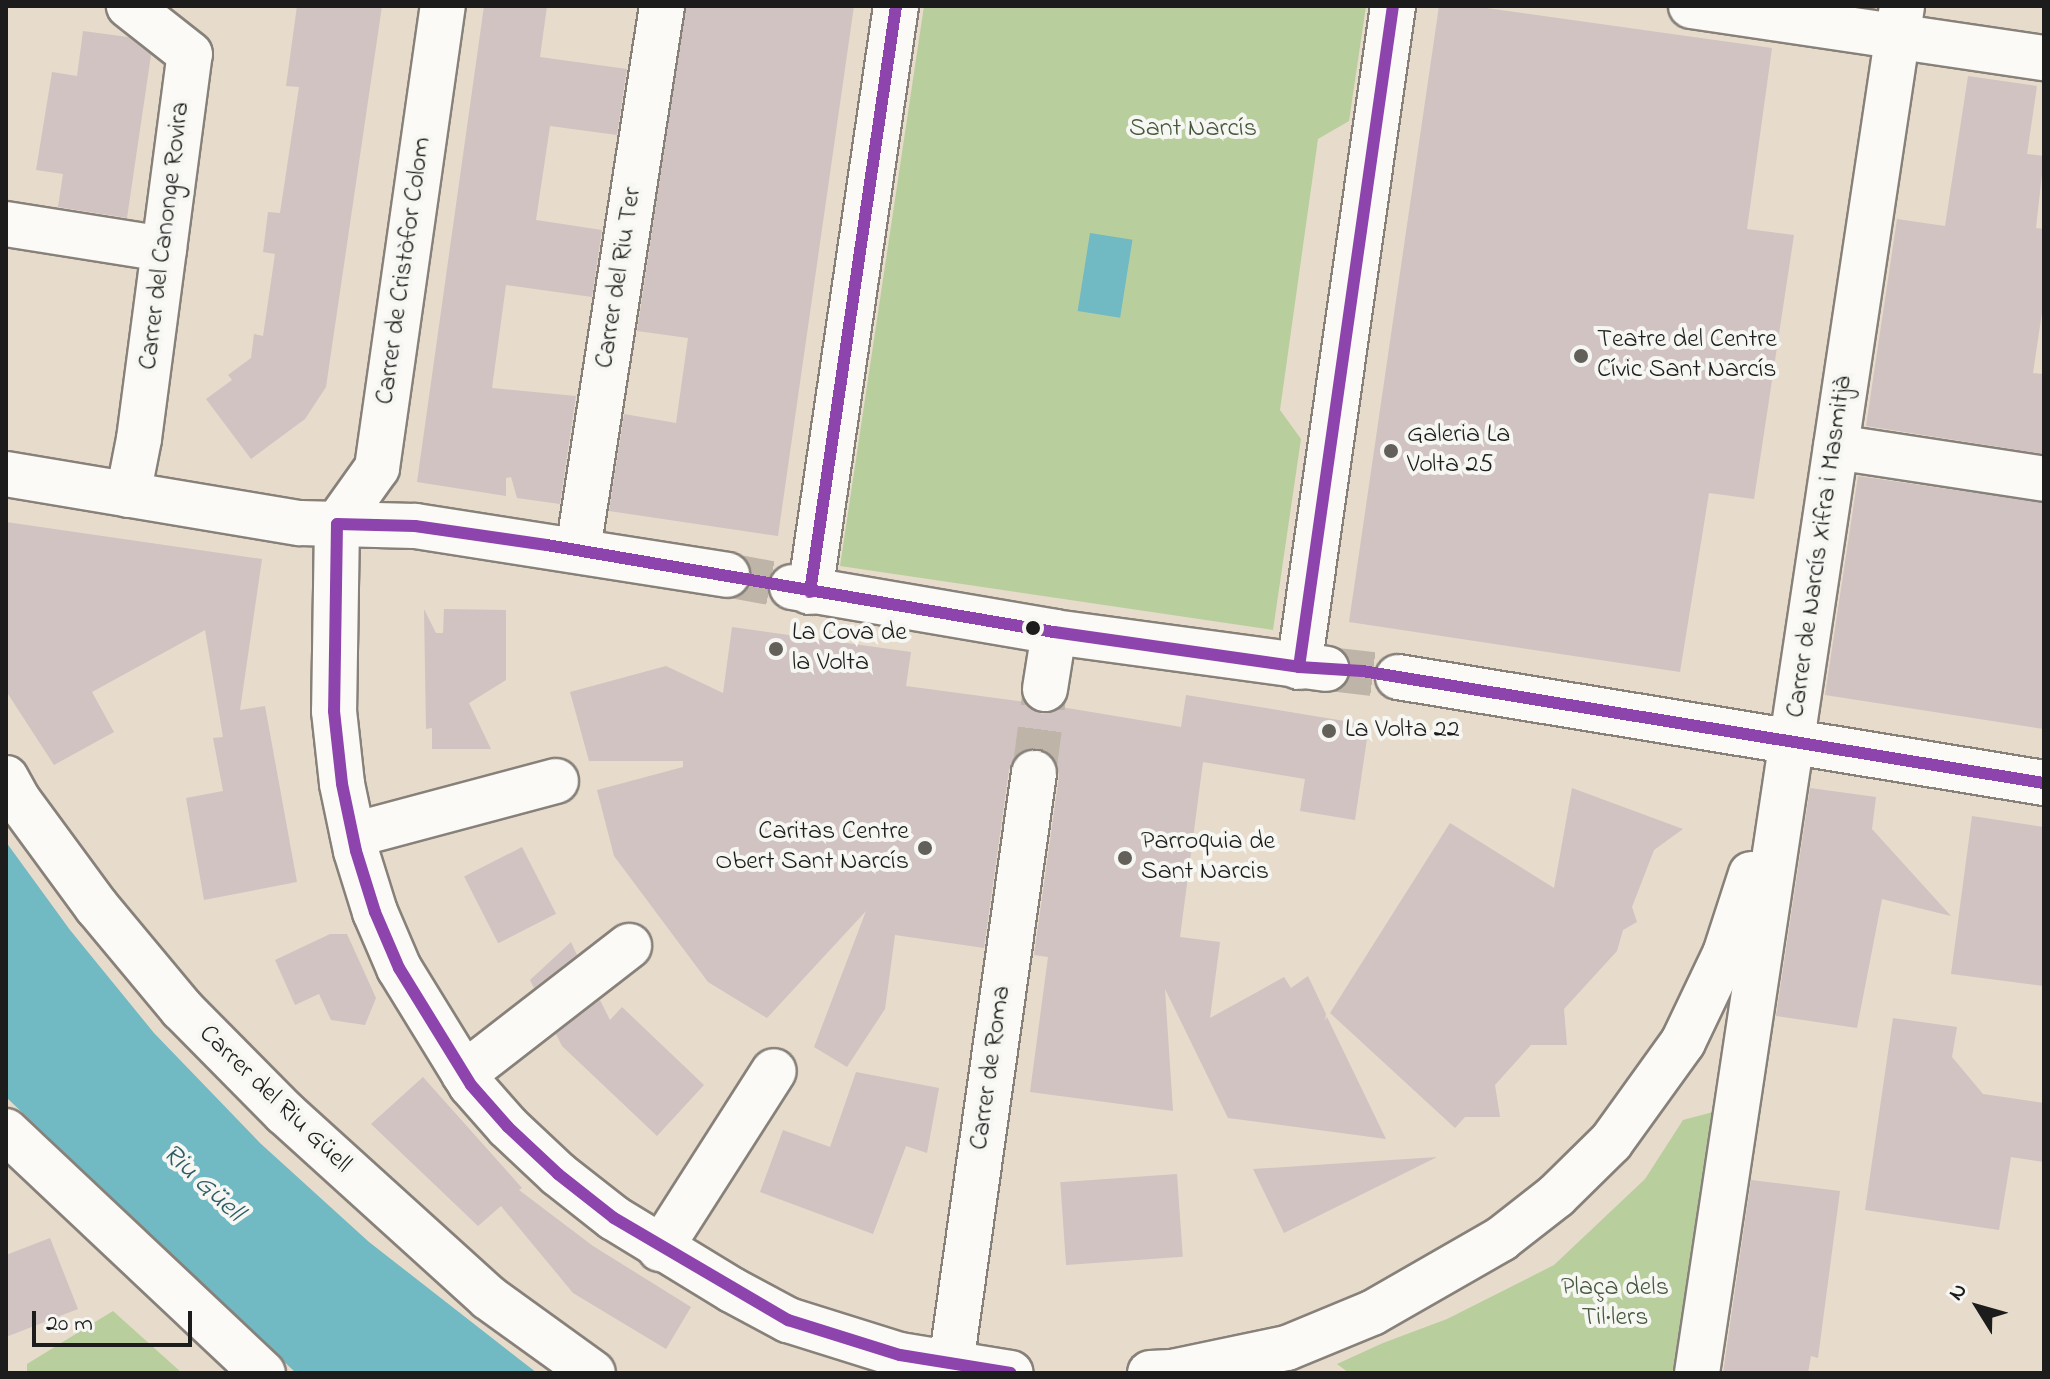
<!DOCTYPE html>
<html>
<head>
<meta charset="utf-8">
<style>
  body { margin:0 }
  #map { position:relative; width:2050px; height:1379px; overflow:hidden; background:#e7dbcb; font-family:"Indie Flower",sans-serif }
  div>[style] { position:absolute }
  [style*='--x'] { left:calc(var(--x)*1px); top:calc(var(--y)*1px); width:calc(var(--w)*1px); rotate:calc(var(--a)*1deg) }
  .green>* { inset:0; background:#b8cf9d }
  .water>* { inset:0; background:#71b9c3; transform-origin:0 0 }
  .building>* { inset:0; background:#d0c3c2; transform-origin:0 0 }
  .minor-tunnel>* { height:44px; margin-top:-22px; transform-origin:0; background:repeating-linear-gradient(90deg,#beb5a8 0 44px,transparent 0 66px) }
  .roads { filter:drop-shadow(2px 0 #87817a) drop-shadow(-2px 0 #87817a) drop-shadow(0 2px #87817a) drop-shadow(0 -2px #87817a) }
  .minor>* { height:44px; margin:-22px; padding:0 22px; transform-origin:22px; border-radius:22px; background:#fbfaf7 }
  .bus-1>* { height:12px; margin:-6px; padding:0 6px; transform-origin:6px; border-radius:6px; background:#8e44ad }
  .dots>* { width:22px; height:22px; translate:-50% -50%; box-sizing:border-box; border:4px solid #f6f6f2; border-radius:50% }
  span { translate:-50% -50%; white-space:nowrap; text-align:center; line-height:1.15; -webkit-text-stroke:8px #f6f6f2; paint-order:stroke }
  .park-label { font-size:26px; color:#45573c }
  .street-label { font-size:26px; color:#1c1c1c }
  .poi-label { font-size:26px; color:#1c1c1c }
  .left { translate:0 -50%; text-align:left }
  .right { translate:-100% -50%; text-align:right }
  .water-label { font-size:28px; color:#2c5c65; font-style:italic }
  .frame { position:absolute; inset:0; border:8px solid #1c1c1c; pointer-events:none }
  .north { position:absolute; left:1938px; top:1267px; width:80px; height:80px; -webkit-text-stroke:6px #f6f6f2; paint-order:stroke; rotate:307deg; font-size:22px; font-weight:700; line-height:32px; text-align:center; color:#1c1c1c }
  .north::after { content:''; display:block; margin:auto; width:28px; height:36px; background:#1c1c1c; clip-path:polygon(50% 0,100% 100%,50% 72%,0 100%) }
  .scale { position:absolute; left:32px; top:1311px; width:160px; height:36px; box-sizing:border-box; border:4px solid #1c1c1c; border-top:0; padding-left:10px; font-size:24px; line-height:28px; white-space:nowrap; color:#1c1c1c; -webkit-text-stroke:6px #f6f6f2; paint-order:stroke }
</style>
</head>
<body>
<div id="map">
  <div class="green">
    <i style="clip-path:polygon(924px 6px,1366px 6px,1349px 121px,1318px 139px,1280px 410px,1301px 439px,1273px 630px,840px 566px)"></i>
    <i style="clip-path:polygon(1717px 1111px,1674px 1373px,1349px 1373px,1337px 1364px,1383px 1343px,1447px 1319px,1554px 1265px,1645px 1179px,1683px 1120px)"></i>
    <i style="clip-path:polygon(113px 1311px,182px 1373px,27px 1373px,27px 1364px)"></i>
  </div>
  <div class="water">
    <i style="left:1090px;top:233px;width:43px;height:79px;rotate:9deg"></i>
    <i style="clip-path:polygon(6px 842px,70px 930px,154px 1033px,260px 1143px,369px 1242px,537px 1373px,296px 1373px,6px 1097px)"></i>
  </div>
  <div class="building">
    <i style="clip-path:polygon(297px 6px,382px 6px,326px 387px,305px 419px,251px 459px,206px 399px,232px 380px,228px 375px,251px 358px,254px 334px,263px 336px,275px 254px,263px 252px,268px 212px,280px 213px,299px 87px,286px 86px)"></i>
    <i style="clip-path:polygon(484px 6px,547px 6px,540px 57px,627px 69px,617px 135px,550px 126px,536px 220px,602px 230px,592px 297px,506px 285px,492px 388px,576px 396px,560px 504px,517px 498px,511px 477px,506px 478px,506px 496px,417px 482px)"></i>
    <i style="clip-path:polygon(686px 6px,854px 6px,778px 536px,609px 511px,624px 414px,676px 423px,688px 338px,637px 331px)"></i>
    <i style="clip-path:polygon(1439px 6px,1472px 6px,1772px 48px,1747px 229px,1794px 235px,1754px 499px,1709px 493px,1680px 672px,1349px 622px)"></i>
    <i style="clip-path:polygon(83px 31px,128px 37px,151px 55px,127px 218px,58px 207px,63px 174px,36px 170px,52px 72px,77px 76px)"></i>
    <i style="clip-path:polygon(1968px 76px,2037px 86px,2027px 154px,2044px 156px,2036px 228px,2044px 229px,2044px 299px,2033px 373px,2044px 374px,2044px 454px,1866px 426px,1897px 219px,1945px 226px)"></i>
    <i style="clip-path:polygon(1858px 476px,2044px 503px,2044px 729px,1825px 695px)"></i>
    <i style="clip-path:polygon(6px 522px,262px 559px,240px 710px,265px 706px,297px 882px,204px 900px,186px 798px,223px 791px,213px 738px,223px 737px,205px 630px,92px 692px,114px 732px,54px 765px,6px 691px)"></i>
    <i style="clip-path:polygon(424px 609px,436px 633px,443px 633px,444px 609px,506px 610px,506px 680px,469px 703px,491px 749px,432px 749px,432px 728px,426px 729px)"></i>
    <i style="clip-path:polygon(732px 627px,911px 652px,906px 686px,1025px 702px,1042px 714px,1061px 707px,1181px 727px,1186px 695px,1369px 725px,1355px 820px,1300px 811px,1305px 779px,1203px 762px,1180px 937px,1220px 942px,1210px 1018px,1284px 977px,1291px 988px,1308px 976px,1326px 1014px,1325px 1021px,1327px 1017px,1386px 1139px,1228px 1118px,1165px 989px,1173px 1111px,1030px 1092px,1048px 957px,1034px 955px,1059px 776px,1057px 763px,1049px 753px,1038px 748px,1024px 750px,1014px 758px,1009px 770px,984px 948px,895px 935px,885px 1009px,847px 1067px,814px 1047px,866px 911px,767px 1018px,708px 982px,614px 856px,597px 790px,683px 767px,683px 761px,589px 761px,570px 692px,666px 666px,723px 693px)"></i>
    <i style="clip-path:polygon(1572px 788px,1683px 829px,1654px 850px,1632px 907px,1637px 922px,1623px 930px,1617px 951px,1564px 1009px,1567px 1045px,1531px 1045px,1495px 1085px,1500px 1117px,1465px 1117px,1455px 1128px,1330px 1013px,1450px 823px,1554px 888px)"></i>
    <i style="clip-path:polygon(1810px 788px,1876px 797px,1872px 829px,1951px 916px,1882px 899px,1857px 1028px,1776px 1016px)"></i>
    <i style="clip-path:polygon(1972px 816px,2044px 827px,2044px 986px,1951px 974px)"></i>
    <i style="left:522px;top:847px;width:75px;height:65px;rotate:63deg"></i>
    <i style="clip-path:polygon(330px 934px,347px 934px,376px 998px,365px 1025px,331px 1020px,319px 994px,295px 1005px,275px 960px)"></i>
    <i style="clip-path:polygon(571px 942px,577px 955px,534px 988px,530px 980px)"></i>
    <i style="clip-path:polygon(600px 1000px,610px 1020px,622px 1007px,704px 1085px,657px 1136px,562px 1046px,556px 1034px)"></i>
    <i style="clip-path:polygon(1893px 1018px,1957px 1027px,1952px 1057px,1983px 1094px,2044px 1103px,2044px 1162px,2011px 1157px,1999px 1230px,1865px 1210px)"></i>
    <i style="clip-path:polygon(856px 1072px,939px 1088px,927px 1153px,906px 1146px,873px 1234px,760px 1192px,783px 1130px,830px 1147px)"></i>
    <i style="clip-path:polygon(423px 1077px,522px 1188px,519px 1190px,593px 1246px,691px 1307px,666px 1349px,573px 1293px,501px 1206px,478px 1226px,371px 1124px)"></i>
    <i style="clip-path:polygon(1437px 1157px,1284px 1233px,1253px 1169px)"></i>
    <i style="left:1177px;top:1174px;width:83px;height:117px;rotate:86deg"></i>
    <i style="clip-path:polygon(1751px 1180px,1840px 1191px,1818px 1358px,1811px 1356px,1808px 1373px,1723px 1373px)"></i>
    <i style="clip-path:polygon(50px 1238px,78px 1309px,6px 1337px,6px 1255px)"></i>
  </div>
  <div class="minor-tunnel">
    <i style="--x:727;--y:575;--w:66;--a:10.5"></i>
    <i style="--x:1329;--y:669;--w:69;--a:6.6"></i>
    <i style="--x:1034;--y:773;--w:85;--a:-82.5"></i>
  </div>
  <div class="roads">
    <div class="minor">
      <i style="--x:1691;--y:6;--w:357;--a:8.4"></i>
      <i style="--x:6;--y:224;--w:160;--a:9"></i>
      <i style="--x:1836;--y:447;--w:210;--a:8.7"></i>
      <i style="--x:6;--y:474;--w:298;--a:9.5"></i>
      <i style="--x:300;--y:523;--w:115;--a:1.5"></i>
      <i style="--x:415;--y:526;--w:316;--a:8.9"></i>
      <i style="--x:128;--y:495;--w:57;--a:-78.9"></i>
      <i style="--x:139;--y:439;--w:388;--a:-82.5"></i>
      <i style="--x:190;--y:54;--w:78;--a:-141.8"></i>
      <i style="--x:337;--y:524;--w:187;--a:90.9"></i>
      <i style="--x:334;--y:711;--w:73;--a:83.7"></i>
      <i style="--x:342;--y:784;--w:68;--a:78.2"></i>
      <i style="--x:356;--y:851;--w:64;--a:72.7"></i>
      <i style="--x:375;--y:912;--w:61;--a:66.8"></i>
      <i style="--x:399;--y:968;--w:137;--a:58.4"></i>
      <i style="--x:471;--y:1085;--w:56;--a:48.6"></i>
      <i style="--x:508;--y:1127;--w:69;--a:43.2"></i>
      <i style="--x:558;--y:1174;--w:71;--a:38.2"></i>
      <i style="--x:614;--y:1218;--w:138;--a:31.4"></i>
      <i style="--x:732;--y:1290;--w:64;--a:28.2"></i>
      <i style="--x:788;--y:1320;--w:117;--a:17.4"></i>
      <i style="--x:900;--y:1355;--w:112;--a:9.2"></i>
      <i style="--x:337;--y:524;--w:69;--a:-54.5"></i>
      <i style="--x:377;--y:468;--w:467;--a:-81.9"></i>
      <i style="--x:578;--y:550;--w:550;--a:-81.22"></i>
      <i style="--x:792;--y:587;--w:266;--a:9.7"></i>
      <i style="--x:1054;--y:632;--w:275;--a:7.7"></i>
      <i style="--x:810;--y:592;--w:592;--a:-81.65"></i>
      <i style="--x:1299;--y:667;--w:668;--a:-81.91"></i>
      <i style="--x:1398;--y:677;--w:655;--a:9.32"></i>
      <i style="--x:1045;--y:689;--w:58;--a:-81"></i>
      <i style="--x:6;--y:778;--w:26;--a:61"></i>
      <i style="--x:19;--y:801;--w:132;--a:53.7"></i>
      <i style="--x:97;--y:907;--w:133;--a:50.2"></i>
      <i style="--x:182;--y:1009;--w:146;--a:45.3"></i>
      <i style="--x:285;--y:1113;--w:275;--a:42.2"></i>
      <i style="--x:489;--y:1298;--w:128;--a:35.8"></i>
      <i style="--x:353;--y:835;--w:210;--a:-14.9"></i>
      <i style="--x:464;--y:1074;--w:209;--a:-37.8"></i>
      <i style="--x:6;--y:1131;--w:353;--a:43.3"></i>
      <i style="--x:660;--y:1249;--w:211;--a:-57.4"></i>
      <i style="--x:951;--y:1364;--w:597;--a:-82.01"></i>
      <i style="--x:1150;--y:1373;--w:22;--a:-3"></i>
      <i style="--x:1172;--y:1372;--w:117;--a:-11.8"></i>
      <i style="--x:1287;--y:1348;--w:92;--a:-22.4"></i>
      <i style="--x:1372;--y:1313;--w:149;--a:-29.8"></i>
      <i style="--x:1501;--y:1239;--w:70;--a:-38"></i>
      <i style="--x:1556;--y:1196;--w:77;--a:-44.5"></i>
      <i style="--x:1611;--y:1142;--w:123;--a:-54.2"></i>
      <i style="--x:1683;--y:1042;--w:98;--a:-64.5"></i>
      <i style="--x:1725;--y:954;--w:84;--a:-72"></i>
      <i style="--x:1697;--y:1373;--w:1382;--a:-81.47"></i>
    </div>
  </div>
  <div class="bus-1">
    <i style="--x:337;--y:524;--w:78;--a:1.5"></i>
    <i style="--x:415;--y:526;--w:133;--a:8.2"></i>
    <i style="--x:547;--y:545;--w:514;--a:9.74"></i>
    <i style="--x:1054;--y:632;--w:247;--a:8.1"></i>
    <i style="--x:1299;--y:667;--w:63;--a:3.6"></i>
    <i style="--x:1362;--y:671;--w:691;--a:9.33"></i>
    <i style="--x:337;--y:524;--w:187;--a:90.9"></i>
    <i style="--x:334;--y:711;--w:73;--a:83.7"></i>
    <i style="--x:342;--y:784;--w:68;--a:78.2"></i>
    <i style="--x:356;--y:851;--w:64;--a:72.7"></i>
    <i style="--x:375;--y:912;--w:61;--a:66.8"></i>
    <i style="--x:399;--y:968;--w:137;--a:58.4"></i>
    <i style="--x:471;--y:1085;--w:56;--a:48.6"></i>
    <i style="--x:508;--y:1127;--w:69;--a:43.2"></i>
    <i style="--x:558;--y:1174;--w:71;--a:38.2"></i>
    <i style="--x:614;--y:1218;--w:202;--a:30.4"></i>
    <i style="--x:788;--y:1320;--w:117;--a:17.4"></i>
    <i style="--x:900;--y:1355;--w:112;--a:9.2"></i>
    <i style="--x:810;--y:592;--w:592;--a:-81.65"></i>
    <i style="--x:1299;--y:667;--w:668;--a:-81.91"></i>
  </div>
  <div class="dots">
    <i style="left:1581px;top:356px;background:#635f59"></i>
    <i style="left:1391px;top:451px;background:#635f59"></i>
    <i style="left:1033px;top:628px;background:#1c1c1c"></i>
    <i style="left:776px;top:649px;background:#635f59"></i>
    <i style="left:1329px;top:731px;background:#635f59"></i>
    <i style="left:925px;top:848px;background:#635f59"></i>
    <i style="left:1125px;top:858px;background:#635f59"></i>
  </div>
  <div class="park-label">
    <span style="left:1193px;top:130px">Sant Narcís</span>
    <span style="left:1615px;top:1304px">Plaça dels<br>Til·lers</span>
  </div>
  <div class="street-label">
    <span style="left:166px;top:236px;rotate:-83deg">Carrer del Canonge Rovira</span>
    <span style="left:405px;top:271px;rotate:-82deg">Carrer de Cristòfor Colom</span>
    <span style="left:620px;top:278px;rotate:-81deg">Carrer del Riu Ter</span>
    <span style="left:1821px;top:547px;rotate:-82deg">Carrer de Narcís Xifra i Masmitjà</span>
    <span style="left:992px;top:1068px;rotate:-82deg">Carrer de Roma</span>
    <span style="left:274px;top:1100px;rotate:44deg">Carrer del Riu Güell</span>
  </div>
  <div class="poi-label">
    <span class="left" style="left:1597px;top:356px">Teatre del Centre<br>Cívic Sant Narcís</span>
    <span class="left" style="left:1407px;top:451px">Galeria La<br>Volta 25</span>
    <span class="left" style="left:792px;top:649px">La Cova de<br>la Volta</span>
    <span class="left" style="left:1345px;top:731px">La Volta 22</span>
    <span class="right" style="left:909px;top:848px">Caritas Centre<br>Obert Sant Narcís</span>
    <span class="left" style="left:1141px;top:858px">Parroquia de<br>Sant Narcis</span>
  </div>
  <div class="water-label">
    <span style="left:202px;top:1184px;rotate:43deg">Riu Güell</span>
  </div>
  <div class="frame"></div>
  <div class="north">N</div>
  <div class="scale">20 m</div>
</div>
</body>
</html>
